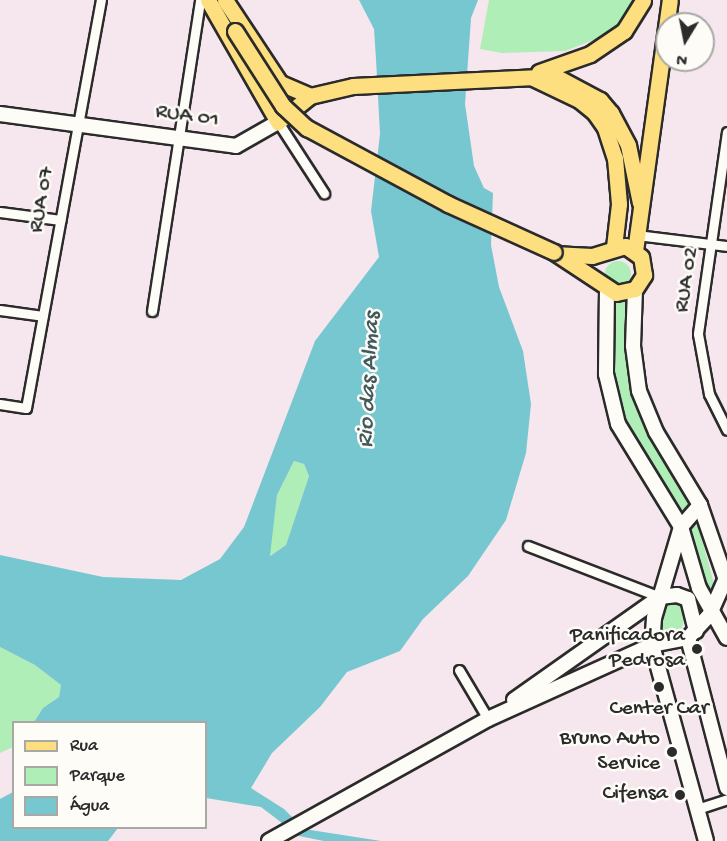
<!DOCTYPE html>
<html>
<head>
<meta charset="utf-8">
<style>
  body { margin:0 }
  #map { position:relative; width:727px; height:841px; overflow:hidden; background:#f6e6ed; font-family:"Gochi Hand",sans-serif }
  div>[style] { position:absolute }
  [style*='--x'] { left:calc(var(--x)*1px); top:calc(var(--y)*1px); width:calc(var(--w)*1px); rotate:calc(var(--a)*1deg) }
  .green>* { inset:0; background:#afeeb6 }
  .round { border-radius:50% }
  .water>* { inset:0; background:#76c7d0 }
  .roads { filter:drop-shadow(2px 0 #2b2b2b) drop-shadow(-2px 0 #2b2b2b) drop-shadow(0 2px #2b2b2b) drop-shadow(0 -2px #2b2b2b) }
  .street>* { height:9px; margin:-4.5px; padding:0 4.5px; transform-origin:4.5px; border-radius:4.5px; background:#fdfcf7 }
  .secondary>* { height:14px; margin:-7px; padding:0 7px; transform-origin:7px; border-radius:7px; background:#fdfcf7 }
  .primary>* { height:15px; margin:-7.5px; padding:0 7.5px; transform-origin:7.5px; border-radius:7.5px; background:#fedf80 }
  .bridges { filter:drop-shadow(2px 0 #2b2b2b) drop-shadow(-2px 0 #2b2b2b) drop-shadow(0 2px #2b2b2b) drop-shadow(0 -2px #2b2b2b) }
  .primary-bridge>* { height:15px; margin:-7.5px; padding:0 7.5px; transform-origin:7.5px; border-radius:7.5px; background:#fedf80 }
  .dots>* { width:16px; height:16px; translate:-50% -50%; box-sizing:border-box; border:3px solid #fdfcf7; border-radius:50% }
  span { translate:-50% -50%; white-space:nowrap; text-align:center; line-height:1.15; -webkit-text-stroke:5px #fdfcf7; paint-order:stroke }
  .street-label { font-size:22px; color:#2b2b2b }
  .poi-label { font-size:22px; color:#2b2b2b }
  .right { translate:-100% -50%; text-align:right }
  .water-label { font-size:24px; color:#425a5d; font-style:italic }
  .legend { position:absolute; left:12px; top:721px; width:195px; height:108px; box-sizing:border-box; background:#fdfcf7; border:2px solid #a9a8a5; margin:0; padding:8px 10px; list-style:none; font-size:18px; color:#2b2b2b }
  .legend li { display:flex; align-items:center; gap:12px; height:30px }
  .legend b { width:30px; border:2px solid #a9a8a5 }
  .north { position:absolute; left:655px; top:12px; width:60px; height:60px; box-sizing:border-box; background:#fdfcf7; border:2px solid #a9a8a5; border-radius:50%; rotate:190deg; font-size:16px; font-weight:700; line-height:24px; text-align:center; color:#2b2b2b }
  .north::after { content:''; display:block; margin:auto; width:21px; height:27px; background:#2b2b2b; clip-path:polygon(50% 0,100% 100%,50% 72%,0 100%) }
</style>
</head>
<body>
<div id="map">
  <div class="green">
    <i style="clip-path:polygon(489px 0,633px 0,619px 24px,596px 39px,565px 51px,502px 53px,480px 49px)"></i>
    <i class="round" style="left:605px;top:261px;width:26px;height:26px"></i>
    <i style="clip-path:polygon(613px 301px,628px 301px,628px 374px,635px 403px,646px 432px,691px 508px,676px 516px,621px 420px,610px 368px)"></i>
    <i style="clip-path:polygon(294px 461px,304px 464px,309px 476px,286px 545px,269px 556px,277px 495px)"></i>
    <i style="clip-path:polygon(698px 525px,714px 584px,706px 596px,685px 531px)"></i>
    <i style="clip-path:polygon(666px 598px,688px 605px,679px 639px,655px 636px)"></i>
    <i style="clip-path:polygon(0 647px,35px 665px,61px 685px,59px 697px,43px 708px,34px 722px,14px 722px,13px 747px,0 753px)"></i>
  </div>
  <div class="water">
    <i style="clip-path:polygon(evenodd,359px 0,478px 0,471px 18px,465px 104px,474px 166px,484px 188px,493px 193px,491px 245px,499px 287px,523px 351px,531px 404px,526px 453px,506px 520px,468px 576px,423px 619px,400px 651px,347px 672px,320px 707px,272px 753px,251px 788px,284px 809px,304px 829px,381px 841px,324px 841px,299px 836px,261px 807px,206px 798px,206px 722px,34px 722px,43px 708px,59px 697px,61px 685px,35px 665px,0 647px,0 555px,103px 577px,181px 580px,220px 559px,244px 527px,315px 341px,379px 257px,371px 211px,380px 134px,376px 59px,374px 29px,359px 0,294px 461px,304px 464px,309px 476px,286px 545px,270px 556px,277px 495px,294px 461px)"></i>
    <i style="clip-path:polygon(13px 792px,14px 828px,118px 828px,108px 841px,0 841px,0 799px)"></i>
  </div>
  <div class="roads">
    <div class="street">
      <i style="--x:278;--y:122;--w:85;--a:57.1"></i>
      <i style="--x:727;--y:132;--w:204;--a:98.2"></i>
      <i style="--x:698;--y:334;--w:61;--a:79.6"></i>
      <i style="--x:709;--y:394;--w:40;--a:63.4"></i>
      <i style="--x:0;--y:212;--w:61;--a:7.6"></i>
      <i style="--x:637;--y:235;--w:91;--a:7"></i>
      <i style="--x:0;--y:310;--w:43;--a:7.9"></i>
      <i style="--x:152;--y:311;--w:315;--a:-81.2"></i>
      <i style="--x:0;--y:404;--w:26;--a:9"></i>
      <i style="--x:26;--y:408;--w:415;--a:-79.6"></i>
      <i style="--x:528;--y:546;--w:142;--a:21.1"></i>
      <i style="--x:459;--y:670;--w:57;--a:59.4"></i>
      <i style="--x:697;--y:809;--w:32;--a:-18"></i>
    </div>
    <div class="secondary">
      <i style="--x:0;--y:114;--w:238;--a:7.7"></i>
      <i style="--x:236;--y:146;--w:48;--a:-29.7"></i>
      <i style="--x:607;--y:289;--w:85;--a:90.7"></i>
      <i style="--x:606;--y:374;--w:51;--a:76.5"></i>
      <i style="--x:618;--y:424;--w:121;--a:58.5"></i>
      <i style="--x:681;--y:527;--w:64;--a:73.6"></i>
      <i style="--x:699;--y:588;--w:57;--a:60.8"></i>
      <i style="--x:635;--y:289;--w:57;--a:92"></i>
      <i style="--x:633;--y:346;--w:45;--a:82.4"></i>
      <i style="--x:639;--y:391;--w:44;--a:67.5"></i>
      <i style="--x:656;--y:432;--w:85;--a:58.9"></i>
      <i style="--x:700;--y:505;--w:83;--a:70.9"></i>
      <i style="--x:700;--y:505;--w:29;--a:131"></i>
      <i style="--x:681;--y:527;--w:95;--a:106.5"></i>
      <i style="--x:654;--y:618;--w:27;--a:94"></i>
      <i style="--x:652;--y:645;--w:203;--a:74.6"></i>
      <i style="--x:688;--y:638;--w:155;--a:75.4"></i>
      <i style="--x:514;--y:700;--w:179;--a:-35.2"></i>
      <i style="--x:660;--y:597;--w:17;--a:-7"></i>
      <i style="--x:677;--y:595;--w:12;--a:20"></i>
      <i style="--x:688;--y:599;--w:33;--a:76"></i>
      <i style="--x:269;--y:841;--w:251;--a:-29.1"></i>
      <i style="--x:488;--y:719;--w:180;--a:-24.3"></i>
      <i style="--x:652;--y:645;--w:37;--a:-11"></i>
      <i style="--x:688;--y:638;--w:33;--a:-47"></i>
      <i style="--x:710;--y:614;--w:37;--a:-66"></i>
    </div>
    <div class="primary">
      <i style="--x:208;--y:0;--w:141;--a:60.2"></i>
      <i style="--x:278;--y:122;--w:41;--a:-39.1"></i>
      <i style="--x:310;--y:96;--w:44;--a:-13.1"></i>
      <i style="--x:353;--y:86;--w:202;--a:-2.8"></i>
      <i style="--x:555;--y:76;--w:51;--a:28.1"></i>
      <i style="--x:600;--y:100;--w:17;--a:50"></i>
      <i style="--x:611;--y:113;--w:36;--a:62"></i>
      <i style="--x:628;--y:145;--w:59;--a:78.3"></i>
      <i style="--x:225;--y:0;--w:100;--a:56.5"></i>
      <i style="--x:280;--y:83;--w:33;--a:23"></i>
      <i style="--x:539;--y:72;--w:54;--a:-19.4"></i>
      <i style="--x:590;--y:54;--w:41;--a:-34.1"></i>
      <i style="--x:624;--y:31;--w:36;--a:-58"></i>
      <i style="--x:533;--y:78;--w:51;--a:25.6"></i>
      <i style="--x:579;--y:100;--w:19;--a:39"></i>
      <i style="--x:594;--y:112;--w:19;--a:55"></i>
      <i style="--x:605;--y:128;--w:32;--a:72"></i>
      <i style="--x:615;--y:158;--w:46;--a:85"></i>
      <i style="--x:619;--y:204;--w:43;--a:96.6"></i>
      <i style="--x:635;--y:251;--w:253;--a:-82.1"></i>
      <i style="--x:554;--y:252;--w:74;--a:33.5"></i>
      <i style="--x:616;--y:293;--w:19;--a:-12"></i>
      <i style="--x:635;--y:289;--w:17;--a:-57"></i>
      <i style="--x:644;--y:275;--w:18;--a:-99"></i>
      <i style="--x:641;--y:257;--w:19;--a:-145"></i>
      <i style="--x:625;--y:246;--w:34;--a:163"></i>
      <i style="--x:592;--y:256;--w:34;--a:-177"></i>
    </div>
  </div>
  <div class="bridges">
    <div class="primary-bridge">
      <i style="--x:235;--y:31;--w:89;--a:57.4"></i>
      <i style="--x:283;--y:106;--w:33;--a:43"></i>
      <i style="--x:307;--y:128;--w:160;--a:28.3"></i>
      <i style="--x:448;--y:204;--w:116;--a:24.4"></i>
    </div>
  </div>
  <div class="dots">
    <i style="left:697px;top:649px;background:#2b2b2b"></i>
    <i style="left:659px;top:687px;background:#2b2b2b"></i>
    <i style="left:672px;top:752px;background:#2b2b2b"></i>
    <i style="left:680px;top:795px;background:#2b2b2b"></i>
  </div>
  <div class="street-label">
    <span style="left:187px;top:117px;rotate:8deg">RUA 01</span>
    <span style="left:43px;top:200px;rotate:-80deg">RUA 07</span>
    <span style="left:688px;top:280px;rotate:-81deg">RUA 02</span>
  </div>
  <div class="poi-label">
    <span class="right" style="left:685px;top:649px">Panificadora<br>Pedrosa</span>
    <span style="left:659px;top:710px">Center Car</span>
    <span class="right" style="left:660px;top:752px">Bruno Auto<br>Service</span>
    <span class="right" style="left:668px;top:795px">Cifensa</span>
  </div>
  <div class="water-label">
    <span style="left:370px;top:380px;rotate:-87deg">Rio das Almas</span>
  </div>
  <ul class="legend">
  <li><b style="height:8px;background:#fedf80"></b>Rua</li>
  <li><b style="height:16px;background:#afeeb6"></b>Parque</li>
  <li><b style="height:16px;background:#76c7d0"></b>Água</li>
  </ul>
  <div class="north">N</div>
</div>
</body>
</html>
